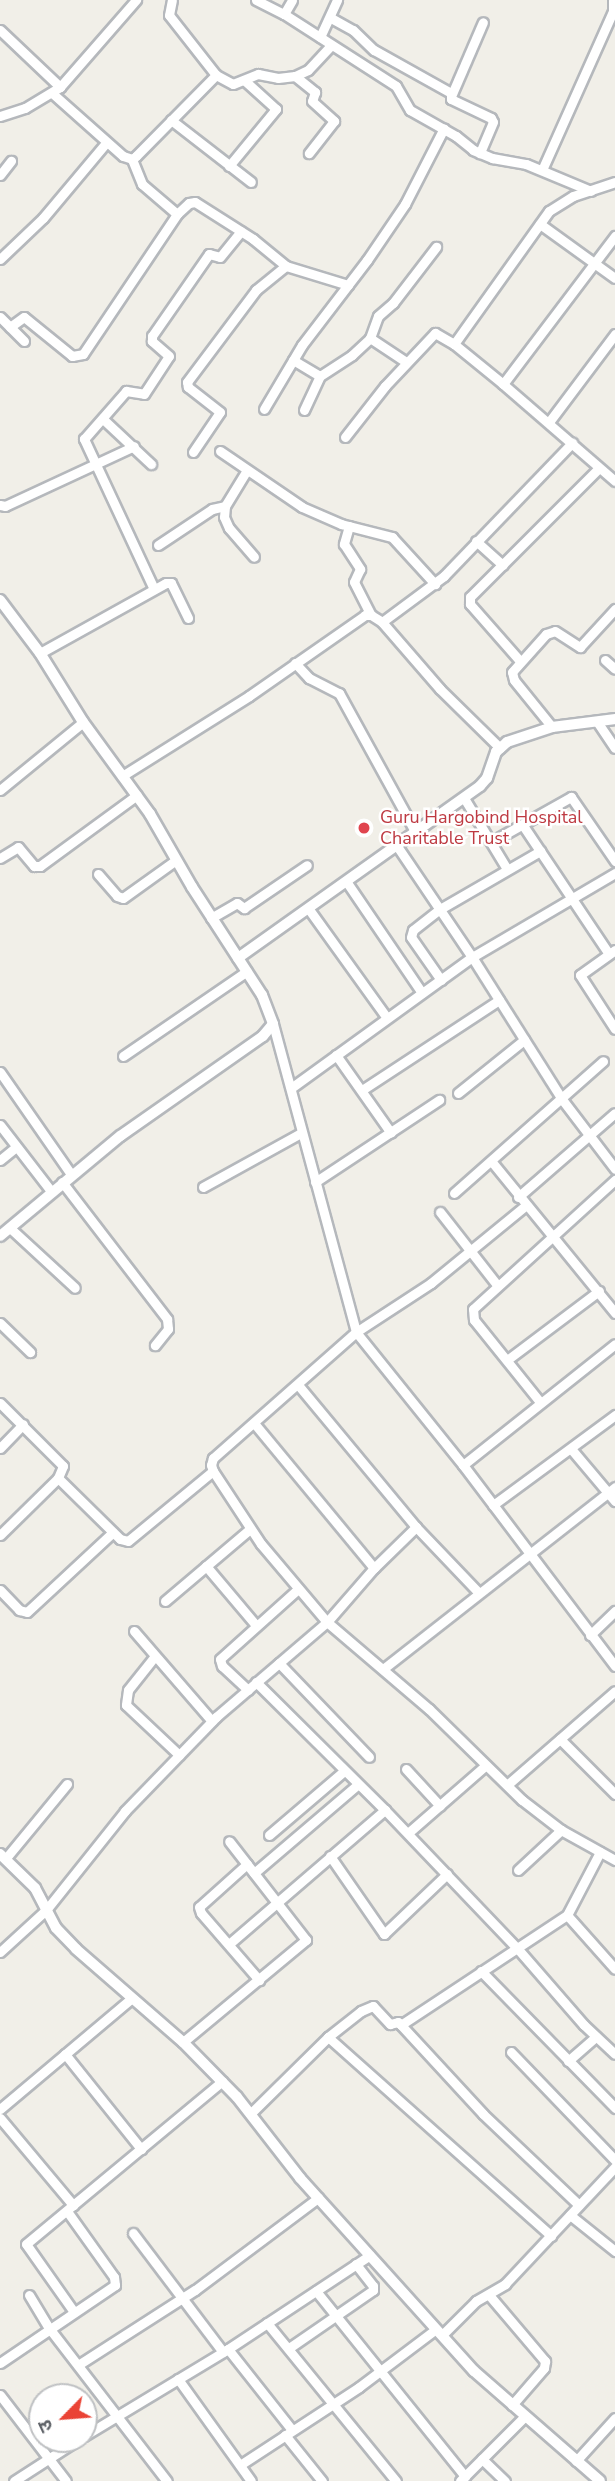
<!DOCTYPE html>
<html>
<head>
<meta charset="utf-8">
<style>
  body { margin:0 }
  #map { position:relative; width:615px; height:2481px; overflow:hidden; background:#f1efe8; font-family:"Nunito Sans","Noto Sans Devanagari",sans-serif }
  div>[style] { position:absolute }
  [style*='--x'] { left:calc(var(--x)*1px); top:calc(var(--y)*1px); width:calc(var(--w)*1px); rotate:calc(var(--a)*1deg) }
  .roads { filter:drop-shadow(2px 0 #b5b8bc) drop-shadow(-2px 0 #b5b8bc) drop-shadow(0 2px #b5b8bc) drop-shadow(0 -2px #b5b8bc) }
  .minor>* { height:9px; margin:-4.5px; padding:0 4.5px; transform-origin:4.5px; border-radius:4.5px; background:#fff }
  .tertiary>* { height:10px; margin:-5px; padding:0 5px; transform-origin:5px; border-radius:5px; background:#fff }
  .dots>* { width:19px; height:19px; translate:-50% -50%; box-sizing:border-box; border:4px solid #fff; border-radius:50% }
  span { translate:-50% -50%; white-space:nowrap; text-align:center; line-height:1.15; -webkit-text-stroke:5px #fff; paint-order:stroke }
  .health-label { font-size:18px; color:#be3a42 }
  .left { translate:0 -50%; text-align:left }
  .north { position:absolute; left:28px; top:2383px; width:70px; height:70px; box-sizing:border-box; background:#fff; border:2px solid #bfc1c3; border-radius:50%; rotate:245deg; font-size:19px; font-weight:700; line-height:28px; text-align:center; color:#5f6368 }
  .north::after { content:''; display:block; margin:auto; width:24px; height:32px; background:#ea4335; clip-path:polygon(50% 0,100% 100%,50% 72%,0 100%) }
</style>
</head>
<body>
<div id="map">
  <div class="roads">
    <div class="minor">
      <i style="--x:256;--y:0;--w:31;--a:27"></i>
      <i style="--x:284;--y:14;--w:133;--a:32.7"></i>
      <i style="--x:396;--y:86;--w:28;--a:60"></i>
      <i style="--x:410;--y:110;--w:53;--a:29.5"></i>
      <i style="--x:456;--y:136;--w:22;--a:39"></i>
      <i style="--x:473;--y:150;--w:21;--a:23"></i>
      <i style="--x:492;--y:158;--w:35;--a:10"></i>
      <i style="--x:526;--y:164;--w:70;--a:22.6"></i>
      <i style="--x:284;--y:14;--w:16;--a:-60"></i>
      <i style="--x:331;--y:18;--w:25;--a:29"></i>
      <i style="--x:353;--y:30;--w:29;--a:44"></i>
      <i style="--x:374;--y:50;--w:88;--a:29.2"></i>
      <i style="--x:451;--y:93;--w:6;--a:90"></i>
      <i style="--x:451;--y:99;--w:44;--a:25.4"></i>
      <i style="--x:491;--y:118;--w:4;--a:63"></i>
      <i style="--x:493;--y:122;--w:34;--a:113"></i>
      <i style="--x:0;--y:30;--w:83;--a:43.5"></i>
      <i style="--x:320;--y:37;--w:41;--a:-65.3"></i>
      <i style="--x:216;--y:75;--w:19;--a:28"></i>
      <i style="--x:233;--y:84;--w:27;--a:-22"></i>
      <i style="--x:258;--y:74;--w:20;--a:11"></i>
      <i style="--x:278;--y:78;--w:17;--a:-7"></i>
      <i style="--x:295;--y:76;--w:14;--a:-25"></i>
      <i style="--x:308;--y:70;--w:34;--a:-47"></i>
      <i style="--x:295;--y:76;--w:26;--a:39"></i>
      <i style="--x:315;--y:92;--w:9;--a:108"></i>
      <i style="--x:312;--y:101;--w:30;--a:42"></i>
      <i style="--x:334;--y:121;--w:41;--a:128"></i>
      <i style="--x:52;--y:93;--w:95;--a:41.6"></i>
      <i style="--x:123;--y:156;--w:9;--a:18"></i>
      <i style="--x:132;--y:159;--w:5;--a:-37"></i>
      <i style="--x:136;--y:156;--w:114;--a:-45.4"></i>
      <i style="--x:216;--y:75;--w:76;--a:-128.1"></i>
      <i style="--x:169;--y:15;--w:15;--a:-79"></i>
      <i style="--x:452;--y:94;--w:78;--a:-66.7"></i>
      <i style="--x:0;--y:116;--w:26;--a:-18"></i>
      <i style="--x:25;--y:108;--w:41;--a:-31"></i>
      <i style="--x:60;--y:87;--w:116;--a:-48.9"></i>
      <i style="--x:171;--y:120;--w:101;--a:37.8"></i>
      <i style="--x:229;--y:166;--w:74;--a:-50.5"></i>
      <i style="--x:276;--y:109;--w:43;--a:-137.8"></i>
      <i style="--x:542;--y:170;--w:174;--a:-65.9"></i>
      <i style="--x:613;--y:11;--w:11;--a:-90"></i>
      <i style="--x:0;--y:175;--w:18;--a:-52"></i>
      <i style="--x:177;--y:214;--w:16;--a:-43"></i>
      <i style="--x:189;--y:203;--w:6;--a:-9"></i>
      <i style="--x:195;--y:202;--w:69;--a:32.5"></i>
      <i style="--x:253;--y:239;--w:43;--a:39.3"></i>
      <i style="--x:286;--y:266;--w:65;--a:17"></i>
      <i style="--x:540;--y:224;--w:92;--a:35.8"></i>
      <i style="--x:0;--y:259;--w:59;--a:-43.6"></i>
      <i style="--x:43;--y:218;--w:98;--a:-50"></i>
      <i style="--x:0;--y:317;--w:34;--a:45"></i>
      <i style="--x:10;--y:327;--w:17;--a:-36"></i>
      <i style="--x:24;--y:317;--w:62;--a:39.1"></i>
      <i style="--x:72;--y:356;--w:11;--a:-10"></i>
      <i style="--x:83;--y:354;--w:169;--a:-56.1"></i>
      <i style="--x:177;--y:214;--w:46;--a:-139.4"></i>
      <i style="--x:142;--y:184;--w:27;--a:-112"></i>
      <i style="--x:370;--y:338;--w:23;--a:-70"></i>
      <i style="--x:378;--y:316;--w:20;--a:-41"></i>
      <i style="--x:393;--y:303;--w:71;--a:-52.5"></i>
      <i style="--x:454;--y:344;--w:163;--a:-54.5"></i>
      <i style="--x:549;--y:211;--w:28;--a:-32"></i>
      <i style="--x:573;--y:196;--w:44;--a:-18.4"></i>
      <i style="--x:293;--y:360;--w:31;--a:31"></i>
      <i style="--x:503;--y:384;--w:186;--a:-52.9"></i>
      <i style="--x:264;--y:409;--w:74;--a:-59.3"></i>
      <i style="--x:302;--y:345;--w:107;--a:-52.6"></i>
      <i style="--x:367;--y:260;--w:68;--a:-55.8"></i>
      <i style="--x:405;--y:204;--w:85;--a:-62.8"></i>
      <i style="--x:304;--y:410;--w:38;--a:-65"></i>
      <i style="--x:320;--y:376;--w:38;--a:-33"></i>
      <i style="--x:352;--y:355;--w:25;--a:-43"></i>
      <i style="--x:370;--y:338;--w:43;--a:33.7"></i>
      <i style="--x:103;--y:419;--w:66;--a:43.2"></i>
      <i style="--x:549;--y:422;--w:110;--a:-53.1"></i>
      <i style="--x:345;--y:437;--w:65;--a:-51.9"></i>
      <i style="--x:385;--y:386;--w:73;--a:-46.7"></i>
      <i style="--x:435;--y:333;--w:22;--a:30"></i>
      <i style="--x:454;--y:344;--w:63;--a:39.2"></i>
      <i style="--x:503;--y:384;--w:148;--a:40.9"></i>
      <i style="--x:220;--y:451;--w:99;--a:34.3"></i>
      <i style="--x:302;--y:507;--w:43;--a:23.6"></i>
      <i style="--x:341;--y:524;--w:53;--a:14.3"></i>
      <i style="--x:392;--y:537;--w:64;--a:47.5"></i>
      <i style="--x:193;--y:452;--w:48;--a:-56"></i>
      <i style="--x:220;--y:412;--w:41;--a:-142"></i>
      <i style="--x:188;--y:387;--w:5;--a:-101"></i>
      <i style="--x:187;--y:382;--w:115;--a:-53.1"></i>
      <i style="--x:256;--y:290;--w:38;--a:-39"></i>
      <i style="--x:247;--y:470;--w:42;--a:121.4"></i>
      <i style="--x:225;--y:506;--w:11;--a:95"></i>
      <i style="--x:224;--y:517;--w:12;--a:66"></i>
      <i style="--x:229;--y:528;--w:38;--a:49"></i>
      <i style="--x:0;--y:505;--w:5;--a:11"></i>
      <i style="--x:5;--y:506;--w:142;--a:-24.9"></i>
      <i style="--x:349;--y:526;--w:19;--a:106"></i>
      <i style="--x:344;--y:544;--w:30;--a:57"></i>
      <i style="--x:360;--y:569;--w:14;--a:115"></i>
      <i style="--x:354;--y:582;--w:37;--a:63"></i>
      <i style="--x:476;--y:541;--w:36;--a:42"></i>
      <i style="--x:158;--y:545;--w:65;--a:-33.7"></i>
      <i style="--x:212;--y:509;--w:13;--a:-13"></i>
      <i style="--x:154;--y:589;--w:166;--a:-115"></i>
      <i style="--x:84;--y:439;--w:64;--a:-48.8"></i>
      <i style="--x:126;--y:391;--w:18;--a:9"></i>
      <i style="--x:144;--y:394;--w:45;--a:-56.7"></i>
      <i style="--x:169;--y:356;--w:23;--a:-139"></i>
      <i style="--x:152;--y:341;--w:5;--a:-90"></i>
      <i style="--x:152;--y:336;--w:100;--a:-55.2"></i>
      <i style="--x:209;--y:254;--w:11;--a:15"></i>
      <i style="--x:220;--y:257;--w:33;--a:-51"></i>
      <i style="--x:40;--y:653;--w:144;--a:-29.1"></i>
      <i style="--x:166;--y:583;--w:5;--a:0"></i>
      <i style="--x:171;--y:583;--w:39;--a:64"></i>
      <i style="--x:605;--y:660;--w:13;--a:42"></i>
      <i style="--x:520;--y:661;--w:76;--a:-131.3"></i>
      <i style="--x:470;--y:604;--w:7;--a:-90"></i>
      <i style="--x:470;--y:597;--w:182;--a:-45"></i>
      <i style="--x:295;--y:663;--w:21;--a:47"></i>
      <i style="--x:309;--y:678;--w:34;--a:27"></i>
      <i style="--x:339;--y:693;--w:160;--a:61.2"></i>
      <i style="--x:598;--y:723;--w:30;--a:56"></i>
      <i style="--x:552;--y:727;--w:60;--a:-129"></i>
      <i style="--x:514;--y:680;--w:8;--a:-104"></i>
      <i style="--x:512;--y:672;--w:51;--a:-48.2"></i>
      <i style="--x:546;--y:634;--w:9;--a:-18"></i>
      <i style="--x:555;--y:631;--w:30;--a:33"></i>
      <i style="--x:580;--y:647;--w:52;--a:-47.4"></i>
      <i style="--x:500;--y:748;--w:84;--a:-135.5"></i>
      <i style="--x:440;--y:689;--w:89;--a:-130.9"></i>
      <i style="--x:382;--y:622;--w:77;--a:-36.6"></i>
      <i style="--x:444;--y:576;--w:185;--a:-46.1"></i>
      <i style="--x:122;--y:776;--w:150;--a:-32.2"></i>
      <i style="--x:249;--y:696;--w:141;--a:-34.9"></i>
      <i style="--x:365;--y:615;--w:6;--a:0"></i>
      <i style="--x:371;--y:615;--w:13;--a:32"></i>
      <i style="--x:0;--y:790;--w:107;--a:-39.3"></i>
      <i style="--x:464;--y:798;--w:83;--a:58.8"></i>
      <i style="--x:522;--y:824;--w:156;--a:56.2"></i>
      <i style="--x:491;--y:842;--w:92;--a:-29.4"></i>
      <i style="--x:571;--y:797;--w:78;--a:55.5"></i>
      <i style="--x:397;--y:846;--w:134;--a:56"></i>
      <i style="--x:472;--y:957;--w:167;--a:57.7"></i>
      <i style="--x:561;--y:1098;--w:89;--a:52.7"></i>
      <i style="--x:0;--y:858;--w:21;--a:-31"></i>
      <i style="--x:18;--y:847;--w:25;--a:50"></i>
      <i style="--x:34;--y:866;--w:6;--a:0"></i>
      <i style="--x:40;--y:866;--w:120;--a:-36.2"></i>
      <i style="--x:98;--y:874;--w:29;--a:49"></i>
      <i style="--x:117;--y:896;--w:6;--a:18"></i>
      <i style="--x:123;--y:898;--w:65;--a:-35.6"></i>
      <i style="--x:346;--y:881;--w:135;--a:55.8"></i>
      <i style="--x:308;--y:908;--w:135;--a:54.3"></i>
      <i style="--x:211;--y:918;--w:30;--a:-30"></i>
      <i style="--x:237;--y:903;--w:9;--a:36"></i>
      <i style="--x:244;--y:908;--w:76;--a:-34.3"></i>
      <i style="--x:615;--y:950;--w:43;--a:144.5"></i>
      <i style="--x:580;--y:975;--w:64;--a:57.1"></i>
      <i style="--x:441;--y:980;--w:52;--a:-124.9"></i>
      <i style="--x:411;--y:937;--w:7;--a:-74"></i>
      <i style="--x:413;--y:930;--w:34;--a:-38"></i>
      <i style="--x:440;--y:909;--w:116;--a:-30.1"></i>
      <i style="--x:273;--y:1024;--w:319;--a:74.9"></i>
      <i style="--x:356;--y:1332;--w:191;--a:138.6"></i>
      <i style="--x:213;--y:1458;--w:7;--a:106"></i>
      <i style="--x:211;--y:1465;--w:6;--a:72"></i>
      <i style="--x:213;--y:1471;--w:87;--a:56.7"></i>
      <i style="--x:261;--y:1544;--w:102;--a:49.8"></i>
      <i style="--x:327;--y:1622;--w:134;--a:40.5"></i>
      <i style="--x:429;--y:1709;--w:130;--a:44.4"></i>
      <i style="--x:522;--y:1800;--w:49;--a:37.6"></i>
      <i style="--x:561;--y:1830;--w:62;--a:29.1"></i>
      <i style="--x:336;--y:1055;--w:95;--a:54.8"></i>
      <i style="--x:123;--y:1056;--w:150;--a:-34.4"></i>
      <i style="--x:0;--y:1072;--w:124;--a:55.2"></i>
      <i style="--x:291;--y:1088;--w:223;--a:-35.9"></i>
      <i style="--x:472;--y:957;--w:166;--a:-30.4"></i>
      <i style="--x:362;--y:1090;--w:164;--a:-33.3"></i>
      <i style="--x:458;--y:1093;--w:85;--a:-38.8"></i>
      <i style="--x:0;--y:1125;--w:83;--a:52.3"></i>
      <i style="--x:0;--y:1160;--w:19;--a:-39"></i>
      <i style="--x:492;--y:1162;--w:195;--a:50.8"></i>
      <i style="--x:62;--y:1182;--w:173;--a:52.5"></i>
      <i style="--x:167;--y:1319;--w:10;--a:84"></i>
      <i style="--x:168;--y:1329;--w:21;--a:129"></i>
      <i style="--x:315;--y:1182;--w:149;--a:-33.5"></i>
      <i style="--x:203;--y:1187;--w:112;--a:-28.9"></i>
      <i style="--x:454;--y:1193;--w:199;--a:-41.5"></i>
      <i style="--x:518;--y:1197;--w:128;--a:-40.9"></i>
      <i style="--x:525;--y:1206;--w:122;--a:140.7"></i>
      <i style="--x:431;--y:1283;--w:90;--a:146.8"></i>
      <i style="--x:356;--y:1332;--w:171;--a:51.2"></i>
      <i style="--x:463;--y:1465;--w:252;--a:52.9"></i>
      <i style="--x:440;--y:1212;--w:93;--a:52"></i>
      <i style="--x:10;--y:1228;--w:88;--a:42.7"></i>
      <i style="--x:0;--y:1323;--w:42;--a:44"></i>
      <i style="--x:507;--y:1360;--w:115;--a:-36.9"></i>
      <i style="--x:540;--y:1402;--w:105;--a:-128.8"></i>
      <i style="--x:474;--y:1320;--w:11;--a:-95"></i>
      <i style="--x:473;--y:1309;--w:192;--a:-42.3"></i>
      <i style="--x:0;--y:1403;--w:89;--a:45"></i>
      <i style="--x:63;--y:1466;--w:13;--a:113"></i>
      <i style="--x:254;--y:1423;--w:188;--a:50.4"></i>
      <i style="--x:0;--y:1448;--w:33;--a:-46"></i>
      <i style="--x:572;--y:1450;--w:67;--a:49.9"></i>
      <i style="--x:463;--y:1465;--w:194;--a:-38.5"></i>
      <i style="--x:493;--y:1505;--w:152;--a:-36.4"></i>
      <i style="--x:416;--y:1527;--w:91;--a:46.3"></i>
      <i style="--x:0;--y:1535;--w:81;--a:-44.5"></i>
      <i style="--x:58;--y:1478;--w:87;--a:44.5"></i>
      <i style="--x:120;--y:1539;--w:8;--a:14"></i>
      <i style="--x:128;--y:1541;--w:110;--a:-39.5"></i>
      <i style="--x:206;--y:1566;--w:76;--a:49.8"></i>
      <i style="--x:0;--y:1590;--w:28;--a:46"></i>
      <i style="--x:19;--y:1610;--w:8;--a:14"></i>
      <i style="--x:27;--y:1612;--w:117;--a:-42.9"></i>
      <i style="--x:165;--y:1601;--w:111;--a:-40.3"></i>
      <i style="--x:134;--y:1631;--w:119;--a:49.1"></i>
      <i style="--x:590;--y:1635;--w:35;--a:-44"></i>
      <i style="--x:155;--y:1656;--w:43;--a:128.5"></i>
      <i style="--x:128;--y:1690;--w:15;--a:98"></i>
      <i style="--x:126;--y:1705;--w:73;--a:43.3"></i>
      <i style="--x:279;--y:1663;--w:130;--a:46.2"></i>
      <i style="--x:383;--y:1669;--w:295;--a:-38.1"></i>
      <i style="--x:256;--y:1682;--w:182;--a:44.8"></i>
      <i style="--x:385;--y:1810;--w:191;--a:46.3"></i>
      <i style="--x:517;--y:1948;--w:102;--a:49"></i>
      <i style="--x:584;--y:2025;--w:42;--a:43.1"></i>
      <i style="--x:248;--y:1690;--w:35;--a:-137"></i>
      <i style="--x:222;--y:1666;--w:7;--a:-106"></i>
      <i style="--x:220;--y:1659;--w:105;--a:-41.9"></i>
      <i style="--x:560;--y:1739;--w:78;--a:45"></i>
      <i style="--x:406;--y:1769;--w:50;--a:47.4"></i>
      <i style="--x:507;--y:1785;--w:143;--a:-41"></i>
      <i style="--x:408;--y:1833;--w:103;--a:-41.1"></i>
      <i style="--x:269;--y:1835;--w:99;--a:-40.5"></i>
      <i style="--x:600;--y:1852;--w:71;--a:117.6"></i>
      <i style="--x:567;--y:1915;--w:72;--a:48.4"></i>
      <i style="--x:330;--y:1856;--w:95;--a:55.3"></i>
      <i style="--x:384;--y:1934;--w:87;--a:-43.6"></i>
      <i style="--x:6;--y:1858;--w:96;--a:-50.5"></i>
      <i style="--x:247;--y:1864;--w:64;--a:138.1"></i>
      <i style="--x:199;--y:1907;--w:6;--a:72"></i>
      <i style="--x:201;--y:1913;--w:89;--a:49.1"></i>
      <i style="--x:518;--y:1870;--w:59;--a:-42.9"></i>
      <i style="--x:254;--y:1873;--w:135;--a:-40.5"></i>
      <i style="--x:567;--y:1915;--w:199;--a:146.5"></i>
      <i style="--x:401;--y:2025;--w:121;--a:47.3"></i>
      <i style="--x:483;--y:2114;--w:132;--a:43.5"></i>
      <i style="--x:229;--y:1944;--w:206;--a:-40.7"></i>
      <i style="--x:0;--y:1952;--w:62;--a:-42.4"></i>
      <i style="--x:46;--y:1910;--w:127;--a:-51.4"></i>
      <i style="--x:125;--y:1811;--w:131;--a:-45.9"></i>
      <i style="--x:216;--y:1717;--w:146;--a:-40.6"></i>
      <i style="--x:327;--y:1622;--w:72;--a:-49"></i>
      <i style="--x:374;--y:1568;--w:59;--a:-44.3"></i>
      <i style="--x:416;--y:1527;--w:185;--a:-129.7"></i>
      <i style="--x:481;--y:1971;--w:192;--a:45.6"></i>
      <i style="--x:328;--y:2037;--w:299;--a:41.7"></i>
      <i style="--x:183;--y:2042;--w:160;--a:-39.7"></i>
      <i style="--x:306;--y:1940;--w:125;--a:-127.9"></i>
      <i style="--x:511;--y:2052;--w:150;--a:46.1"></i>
      <i style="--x:65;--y:2054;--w:122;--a:51.3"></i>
      <i style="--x:568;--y:2061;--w:37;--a:-41"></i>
      <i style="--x:0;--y:2109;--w:172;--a:-40.1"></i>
      <i style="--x:250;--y:2114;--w:110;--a:-44.6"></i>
      <i style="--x:328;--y:2037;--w:42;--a:-38.2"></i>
      <i style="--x:361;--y:2011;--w:13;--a:-23"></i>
      <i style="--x:373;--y:2006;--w:25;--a:47"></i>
      <i style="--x:390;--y:2024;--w:8;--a:-14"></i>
      <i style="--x:398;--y:2022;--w:4;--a:45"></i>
      <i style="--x:0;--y:2118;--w:114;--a:50"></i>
      <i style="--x:570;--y:2215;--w:58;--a:38.7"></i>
      <i style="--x:133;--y:2233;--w:149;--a:52.9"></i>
      <i style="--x:316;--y:2291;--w:238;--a:51.2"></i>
      <i style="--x:29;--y:2295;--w:39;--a:59"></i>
      <i style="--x:49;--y:2328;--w:193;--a:52.4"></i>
      <i style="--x:489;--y:2295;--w:87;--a:49.7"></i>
      <i style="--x:545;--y:2361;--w:7;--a:98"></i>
      <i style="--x:544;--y:2368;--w:49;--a:130.9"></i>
      <i style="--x:74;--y:2312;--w:83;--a:-125.2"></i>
      <i style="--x:26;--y:2244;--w:255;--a:-39.7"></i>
      <i style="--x:267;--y:2323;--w:204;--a:50.8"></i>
      <i style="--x:442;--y:2335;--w:48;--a:-45"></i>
      <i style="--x:476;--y:2301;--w:34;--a:-30"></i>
      <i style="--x:505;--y:2284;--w:161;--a:-46.8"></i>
      <i style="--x:289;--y:2348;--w:102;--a:-34.6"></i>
      <i style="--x:373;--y:2290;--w:4;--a:-90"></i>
      <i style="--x:373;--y:2286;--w:28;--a:-128"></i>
      <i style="--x:228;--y:2349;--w:103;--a:51.7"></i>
      <i style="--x:0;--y:2363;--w:139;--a:-34.1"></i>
      <i style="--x:115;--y:2285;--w:8;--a:-97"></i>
      <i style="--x:114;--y:2277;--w:81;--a:-125.5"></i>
      <i style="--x:78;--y:2365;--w:139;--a:-32.7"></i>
      <i style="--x:195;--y:2290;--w:154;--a:-36.8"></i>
      <i style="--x:178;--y:2379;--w:125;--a:54.4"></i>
      <i style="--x:0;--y:2395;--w:108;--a:52.5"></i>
      <i style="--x:285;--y:2435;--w:59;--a:51.2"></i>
      <i style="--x:84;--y:2436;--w:168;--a:-31.1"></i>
      <i style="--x:228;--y:2349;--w:170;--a:-33.5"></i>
      <i style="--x:482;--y:2459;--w:32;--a:44"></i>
      <i style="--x:576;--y:2461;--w:58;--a:-47.8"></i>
      <i style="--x:240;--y:2465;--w:142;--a:-33.2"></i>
      <i style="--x:359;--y:2387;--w:96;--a:-37"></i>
      <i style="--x:14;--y:2481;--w:77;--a:-32.9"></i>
      <i style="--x:460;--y:2481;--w:92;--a:-45"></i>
    </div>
    <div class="tertiary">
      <i style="--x:0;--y:600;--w:66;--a:53"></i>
      <i style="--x:40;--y:653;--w:81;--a:58.1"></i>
      <i style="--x:83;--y:722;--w:114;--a:53.9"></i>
      <i style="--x:150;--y:814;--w:84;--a:60.1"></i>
      <i style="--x:192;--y:887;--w:129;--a:57.1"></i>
      <i style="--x:262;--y:995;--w:31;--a:69"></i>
      <i style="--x:273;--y:1024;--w:16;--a:130"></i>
      <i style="--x:263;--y:1036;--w:174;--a:145"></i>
      <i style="--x:120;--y:1136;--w:156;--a:140.2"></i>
      <i style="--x:238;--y:958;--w:297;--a:-35.4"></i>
      <i style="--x:480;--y:786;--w:11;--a:-49"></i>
      <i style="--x:487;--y:778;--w:28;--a:-71"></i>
      <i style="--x:496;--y:752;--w:15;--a:-42"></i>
      <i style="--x:507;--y:742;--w:47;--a:-18.4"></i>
      <i style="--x:552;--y:727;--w:64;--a:-7.2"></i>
      <i style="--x:0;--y:1854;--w:49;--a:44.2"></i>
      <i style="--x:35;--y:1888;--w:45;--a:62.3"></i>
      <i style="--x:56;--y:1928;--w:29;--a:46"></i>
      <i style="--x:76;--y:1949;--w:142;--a:41"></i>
      <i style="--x:183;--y:2042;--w:77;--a:45.5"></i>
      <i style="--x:237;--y:2097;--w:103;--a:52.1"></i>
      <i style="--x:300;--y:2178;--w:260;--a:48"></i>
      <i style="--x:474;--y:2371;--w:167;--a:41.1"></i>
    </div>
  </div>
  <div class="dots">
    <i style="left:364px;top:828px;background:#e0444e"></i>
  </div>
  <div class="health-label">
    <span class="left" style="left:380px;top:828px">Guru Hargobind Hospital<br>Charitable Trust</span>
  </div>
  <div class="north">उ</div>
</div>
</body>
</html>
